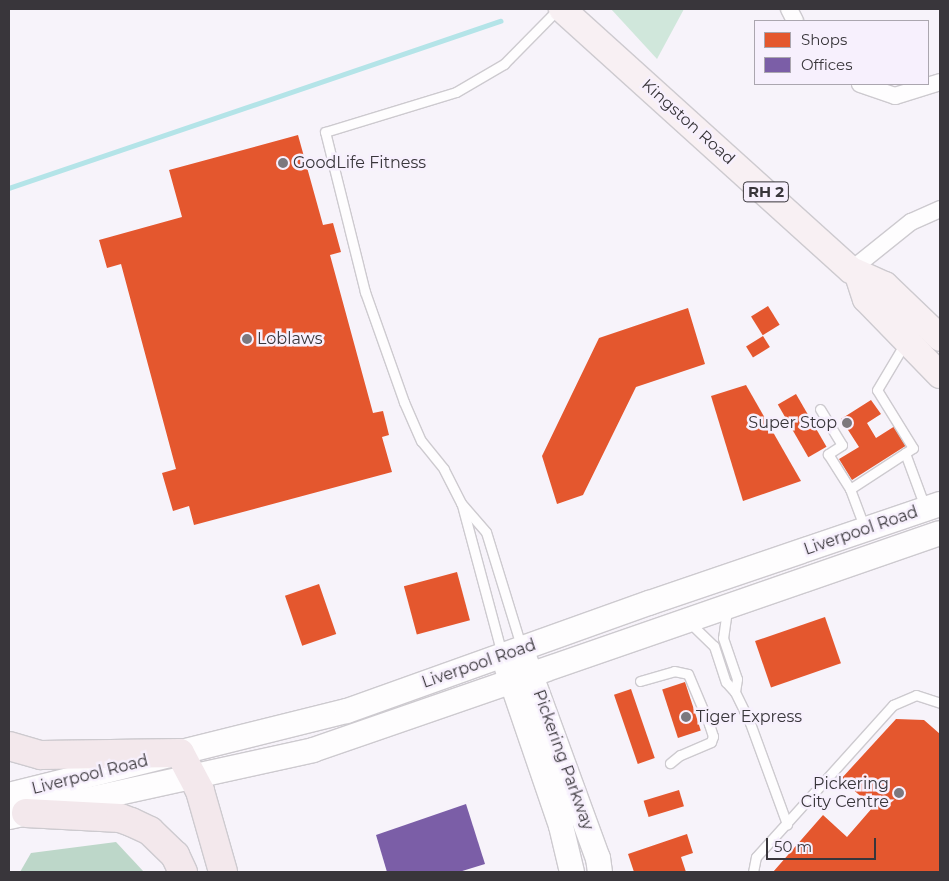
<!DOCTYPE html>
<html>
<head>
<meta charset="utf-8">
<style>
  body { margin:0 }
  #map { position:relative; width:949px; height:881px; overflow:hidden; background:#f7f3fa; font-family:Montserrat,sans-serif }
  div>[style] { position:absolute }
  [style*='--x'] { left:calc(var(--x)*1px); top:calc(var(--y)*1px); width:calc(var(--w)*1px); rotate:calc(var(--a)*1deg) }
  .green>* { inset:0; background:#d0e7db }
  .forest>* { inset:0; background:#bdd7c9 }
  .shops>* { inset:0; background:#e4572e; transform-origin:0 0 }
  .offices>* { inset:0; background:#7b5ea7 }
  .stream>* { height:4.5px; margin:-2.25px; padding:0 2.25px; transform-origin:2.25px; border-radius:2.25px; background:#b4e4e8 }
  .roads { filter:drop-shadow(1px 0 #cdcacf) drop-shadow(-1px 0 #cdcacf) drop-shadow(0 1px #cdcacf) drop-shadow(0 -1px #cdcacf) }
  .lane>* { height:9px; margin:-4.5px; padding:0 4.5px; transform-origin:4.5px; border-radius:4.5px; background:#fefdfe }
  .street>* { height:16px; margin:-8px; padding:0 8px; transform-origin:8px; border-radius:8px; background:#fefdfe }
  .secondary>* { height:24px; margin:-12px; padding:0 12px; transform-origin:12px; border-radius:12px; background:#fefdfe }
  .primary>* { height:26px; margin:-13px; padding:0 13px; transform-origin:13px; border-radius:13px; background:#f8f0f3 }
  .highway>* { height:28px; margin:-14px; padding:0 14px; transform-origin:14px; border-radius:14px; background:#f3e8ec }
  .dots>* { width:14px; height:14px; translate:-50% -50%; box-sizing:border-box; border:2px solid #f7f0fd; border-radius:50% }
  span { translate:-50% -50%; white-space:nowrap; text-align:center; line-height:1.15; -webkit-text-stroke:5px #f7f0fd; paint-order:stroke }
  .shield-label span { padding:1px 4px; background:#f7f0fd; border:1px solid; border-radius:4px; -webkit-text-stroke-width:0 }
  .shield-label { font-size:15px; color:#39363b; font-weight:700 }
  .street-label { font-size:16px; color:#39363b }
  .poi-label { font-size:16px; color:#39363b }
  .left { translate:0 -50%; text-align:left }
  .right { translate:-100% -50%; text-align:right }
  .frame { position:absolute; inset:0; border:10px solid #39363b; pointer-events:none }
  .legend { position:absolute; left:754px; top:20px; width:175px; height:65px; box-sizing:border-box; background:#f7f0fd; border:1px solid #aba6af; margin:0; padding:6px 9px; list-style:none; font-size:15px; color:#39363b }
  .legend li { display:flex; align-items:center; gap:10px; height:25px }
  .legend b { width:25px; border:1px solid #aba6af }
  .scale { position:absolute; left:766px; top:838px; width:110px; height:22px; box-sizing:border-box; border:2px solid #39363b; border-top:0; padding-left:6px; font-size:15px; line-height:18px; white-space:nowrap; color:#39363b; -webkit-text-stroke:4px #f7f0fd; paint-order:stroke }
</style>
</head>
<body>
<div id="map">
  <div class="green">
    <i style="clip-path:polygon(611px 9px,684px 9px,657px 59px)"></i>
  </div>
  <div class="forest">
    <i style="clip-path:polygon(116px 842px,144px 872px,20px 872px,31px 853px)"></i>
  </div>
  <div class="shops">
    <i style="clip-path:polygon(298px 135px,323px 225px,333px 223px,341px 252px,330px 255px,373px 413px,383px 411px,389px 435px,382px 437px,392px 472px,194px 525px,189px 506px,173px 511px,162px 473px,176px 469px,121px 264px,107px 268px,99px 240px,182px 217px,169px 170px)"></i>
    <i style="left:768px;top:306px;width:22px;height:20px;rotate:58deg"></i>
    <i style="clip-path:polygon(688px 308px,705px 364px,636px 387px,583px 495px,557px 504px,542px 456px,599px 338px)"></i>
    <i style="left:763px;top:336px;width:13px;height:20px;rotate:58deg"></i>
    <i style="clip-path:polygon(746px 385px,801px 481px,743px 501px,711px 396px)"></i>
    <i style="left:796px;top:394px;width:61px;height:21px;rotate:60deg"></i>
    <i style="clip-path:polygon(871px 400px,881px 414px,867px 423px,876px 438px,895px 426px,907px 445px,852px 480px,839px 459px,859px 447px,841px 419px)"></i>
    <i style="left:457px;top:572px;width:50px;height:55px;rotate:75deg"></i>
    <i style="left:319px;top:584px;width:53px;height:36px;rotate:71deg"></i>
    <i style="left:825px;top:617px;width:49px;height:74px;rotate:71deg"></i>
    <i style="left:685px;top:682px;width:51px;height:24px;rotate:72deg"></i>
    <i style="left:631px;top:689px;width:73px;height:18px;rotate:71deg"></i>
    <i style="clip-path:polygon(896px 719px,924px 720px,940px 734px,940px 872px,773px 872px,823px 815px,847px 837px,873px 807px,841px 779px)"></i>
    <i style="left:679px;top:790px;width:17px;height:37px;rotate:73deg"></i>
    <i style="clip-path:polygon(687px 834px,693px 853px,681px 857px,686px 872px,634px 872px,628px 854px)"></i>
  </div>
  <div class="offices">
    <i style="clip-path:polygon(466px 804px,485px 864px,459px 872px,387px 872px,376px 835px)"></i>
  </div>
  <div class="stream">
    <i style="--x:9;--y:188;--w:519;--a:-18.78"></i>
  </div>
  <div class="roads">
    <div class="lane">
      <i style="--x:820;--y:409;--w:42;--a:58.6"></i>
      <i style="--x:842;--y:445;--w:17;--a:147"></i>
      <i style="--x:828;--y:454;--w:41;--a:57.8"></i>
      <i style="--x:850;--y:489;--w:75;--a:-33.1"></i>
      <i style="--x:913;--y:448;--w:68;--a:-121.8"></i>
      <i style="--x:877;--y:390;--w:55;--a:-59.2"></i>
      <i style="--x:905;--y:453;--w:58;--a:69.7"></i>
      <i style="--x:850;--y:489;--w:43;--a:69.4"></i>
      <i style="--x:462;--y:505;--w:154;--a:75"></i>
      <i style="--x:727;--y:610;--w:28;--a:98"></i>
      <i style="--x:723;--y:638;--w:43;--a:71.1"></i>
      <i style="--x:737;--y:679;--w:13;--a:99"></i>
      <i style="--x:690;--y:623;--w:33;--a:44"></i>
      <i style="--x:714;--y:646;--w:38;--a:72"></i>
      <i style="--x:726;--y:682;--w:13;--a:48"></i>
      <i style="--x:735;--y:692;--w:34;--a:64"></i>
      <i style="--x:750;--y:723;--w:108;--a:69.9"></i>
      <i style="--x:522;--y:649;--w:122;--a:-107.1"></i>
      <i style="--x:486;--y:532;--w:38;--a:-131"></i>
      <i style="--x:461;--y:503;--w:38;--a:-117"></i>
      <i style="--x:444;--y:469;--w:36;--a:-129"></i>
      <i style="--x:421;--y:441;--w:43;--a:-113.6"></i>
      <i style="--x:404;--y:402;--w:117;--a:-109.5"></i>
      <i style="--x:365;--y:292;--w:165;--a:-104"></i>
      <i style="--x:325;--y:132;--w:137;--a:-17"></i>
      <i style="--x:456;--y:92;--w:56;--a:-30.3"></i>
      <i style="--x:504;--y:64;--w:77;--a:-45.5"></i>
      <i style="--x:640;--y:681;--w:35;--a:-16"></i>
      <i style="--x:674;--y:671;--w:14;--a:12"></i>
      <i style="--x:688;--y:674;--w:54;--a:67.2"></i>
      <i style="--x:709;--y:724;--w:13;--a:72"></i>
      <i style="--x:713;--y:736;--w:6;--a:108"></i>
      <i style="--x:711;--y:742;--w:34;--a:157"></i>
      <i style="--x:680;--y:755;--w:13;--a:141"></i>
      <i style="--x:753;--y:872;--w:15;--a:-79"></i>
      <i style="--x:756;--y:857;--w:205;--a:-48"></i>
      <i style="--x:893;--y:705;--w:25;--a:-23"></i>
      <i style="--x:916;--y:695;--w:25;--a:18"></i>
    </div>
    <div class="street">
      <i style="--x:789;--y:9;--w:13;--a:63"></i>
      <i style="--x:860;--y:84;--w:37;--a:19"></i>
      <i style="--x:895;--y:96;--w:47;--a:-17.3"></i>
      <i style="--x:851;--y:270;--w:77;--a:-38.7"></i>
      <i style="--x:911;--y:222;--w:32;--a:-24"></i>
    </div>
    <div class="secondary">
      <i style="--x:525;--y:659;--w:212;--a:69.9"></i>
      <i style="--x:598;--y:858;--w:14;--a:82"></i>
      <i style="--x:507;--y:668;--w:167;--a:71.1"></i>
      <i style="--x:561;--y:826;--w:47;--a:76.6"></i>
      <i style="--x:9;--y:795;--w:348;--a:-14"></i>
      <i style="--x:347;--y:711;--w:321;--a:-19.7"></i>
      <i style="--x:649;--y:603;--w:307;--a:-18.8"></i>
      <i style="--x:9;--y:817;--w:311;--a:-12.4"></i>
      <i style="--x:313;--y:750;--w:663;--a:-19.09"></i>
    </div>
    <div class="primary">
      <i style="--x:562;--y:9;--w:389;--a:42.1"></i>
      <i style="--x:851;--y:270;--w:37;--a:24"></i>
      <i style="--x:885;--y:285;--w:76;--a:43.9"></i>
      <i style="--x:858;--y:275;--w:25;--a:72"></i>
      <i style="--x:866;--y:299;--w:106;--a:45.8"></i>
    </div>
    <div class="highway">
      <i style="--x:9;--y:746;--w:33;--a:16"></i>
      <i style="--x:41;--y:755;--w:139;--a:-0.8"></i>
      <i style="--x:180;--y:753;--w:43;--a:62.2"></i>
      <i style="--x:200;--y:791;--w:84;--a:74.1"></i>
      <i style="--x:26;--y:813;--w:94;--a:3"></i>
      <i style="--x:120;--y:818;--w:12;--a:20"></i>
      <i style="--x:131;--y:822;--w:21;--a:25"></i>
      <i style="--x:150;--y:831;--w:35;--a:44"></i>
      <i style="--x:175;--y:855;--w:19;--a:65"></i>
    </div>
  </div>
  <div class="dots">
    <i style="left:283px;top:163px;background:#7c787e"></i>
    <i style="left:247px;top:339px;background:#7c787e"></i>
    <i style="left:847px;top:423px;background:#7c787e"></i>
    <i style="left:686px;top:717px;background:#7c787e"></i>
    <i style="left:899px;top:793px;background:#7c787e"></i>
  </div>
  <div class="shield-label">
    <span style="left:766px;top:192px">RH 2</span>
  </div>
  <div class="street-label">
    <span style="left:688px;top:122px;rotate:42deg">Kingston Road</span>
    <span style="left:861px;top:531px;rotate:-19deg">Liverpool Road</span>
    <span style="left:479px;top:664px;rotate:-19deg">Liverpool Road</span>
    <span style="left:563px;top:760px;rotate:70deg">Pickering Parkway</span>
    <span style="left:90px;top:775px;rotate:-14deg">Liverpool Road</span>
  </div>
  <div class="poi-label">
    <span class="left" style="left:293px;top:163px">GoodLife Fitness</span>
    <span class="left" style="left:257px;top:339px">Loblaws</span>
    <span class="right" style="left:837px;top:423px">Super Stop</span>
    <span class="left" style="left:696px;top:717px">Tiger Express</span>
    <span class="right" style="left:889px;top:793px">Pickering<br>City Centre</span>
  </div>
  <div class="frame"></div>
  <ul class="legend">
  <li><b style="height:14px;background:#e4572e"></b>Shops</li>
  <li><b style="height:14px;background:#7b5ea7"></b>Offices</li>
  </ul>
  <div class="scale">50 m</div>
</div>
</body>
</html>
